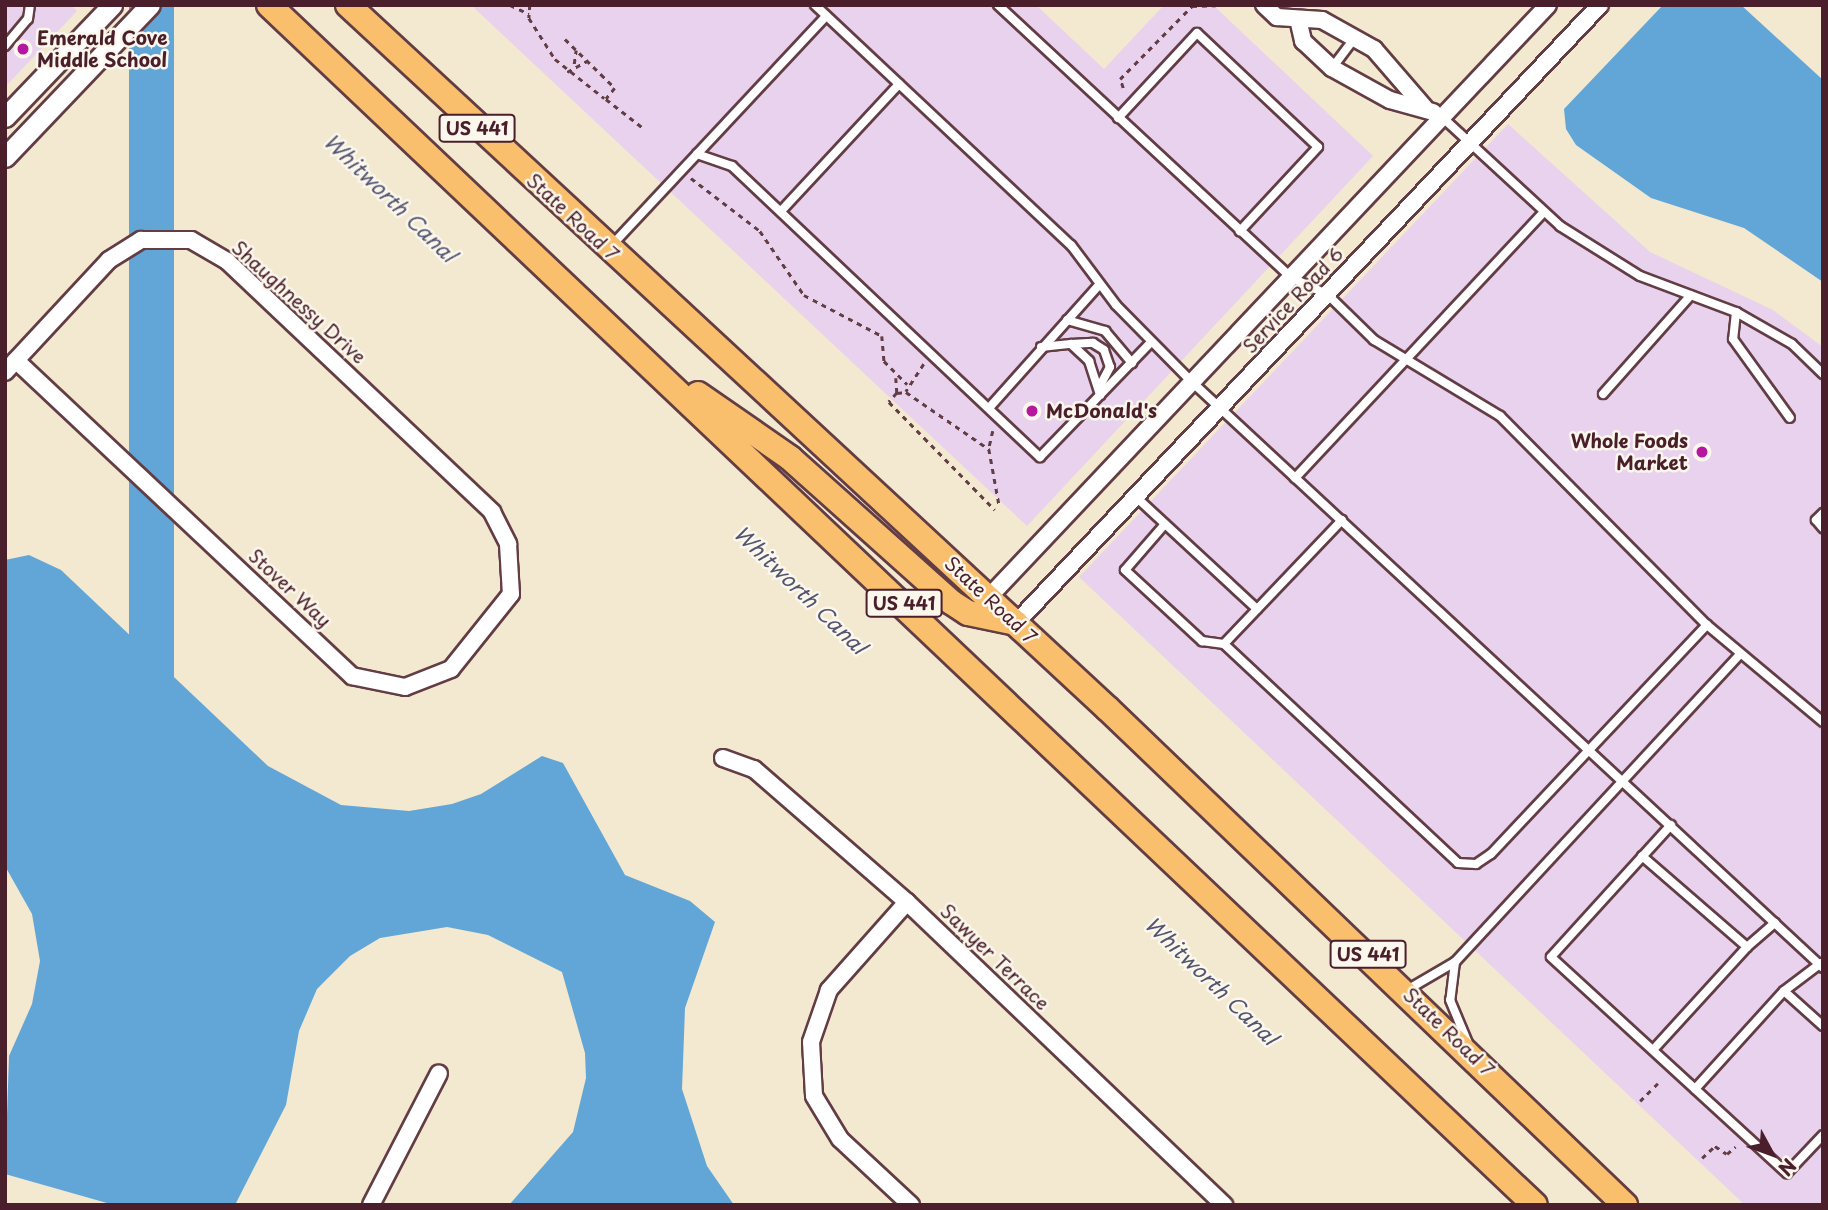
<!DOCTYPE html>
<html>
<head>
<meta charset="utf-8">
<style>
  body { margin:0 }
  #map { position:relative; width:1828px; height:1210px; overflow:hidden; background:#f3e8d0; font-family:"Playpen Sans",sans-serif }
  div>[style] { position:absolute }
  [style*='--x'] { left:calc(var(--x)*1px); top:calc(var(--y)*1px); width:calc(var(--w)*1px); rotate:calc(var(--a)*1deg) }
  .built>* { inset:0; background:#e8d2ee }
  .water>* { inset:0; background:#61a6d7; transform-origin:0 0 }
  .path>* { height:2.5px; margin-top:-1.25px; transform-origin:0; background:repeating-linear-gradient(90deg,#633d44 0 5px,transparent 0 10px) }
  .roads { filter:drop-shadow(2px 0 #633d44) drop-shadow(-2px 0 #633d44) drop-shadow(0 2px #633d44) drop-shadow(0 -2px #633d44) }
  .service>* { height:8px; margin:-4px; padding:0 4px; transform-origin:4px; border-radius:4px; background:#fff }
  .minor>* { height:16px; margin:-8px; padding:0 8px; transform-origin:8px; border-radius:8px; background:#fff }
  .tertiary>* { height:19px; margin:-9.5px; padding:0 9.5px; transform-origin:9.5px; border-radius:9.5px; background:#fff }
  .primary>* { height:24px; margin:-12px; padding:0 12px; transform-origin:12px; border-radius:12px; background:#f9bf6d }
  .dots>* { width:19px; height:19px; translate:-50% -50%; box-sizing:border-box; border:4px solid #fbf7ec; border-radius:50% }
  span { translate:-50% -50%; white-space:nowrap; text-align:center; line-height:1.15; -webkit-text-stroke:5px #fbf7ec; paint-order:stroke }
  .shield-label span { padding:2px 5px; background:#fbf7ec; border:2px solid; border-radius:5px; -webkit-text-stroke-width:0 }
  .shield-label { font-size:18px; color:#4a1f2b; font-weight:700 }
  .poi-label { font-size:19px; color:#4a1f2b; font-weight:700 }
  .left { translate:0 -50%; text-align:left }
  .right { translate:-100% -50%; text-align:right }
  .street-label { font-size:19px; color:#4a1f2b }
  .water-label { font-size:21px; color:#535570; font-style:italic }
  .frame { position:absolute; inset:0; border:7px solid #4a1f2b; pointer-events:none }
  .north { position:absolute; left:1737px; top:1119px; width:70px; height:70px; -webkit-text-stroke:5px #fbf7ec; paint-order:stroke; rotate:131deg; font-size:19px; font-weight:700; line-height:28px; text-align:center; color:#4a1f2b }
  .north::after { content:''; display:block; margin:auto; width:24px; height:32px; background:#4a1f2b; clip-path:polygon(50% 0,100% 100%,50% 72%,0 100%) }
</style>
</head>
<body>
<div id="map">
  <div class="built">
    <i style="clip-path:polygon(5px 5px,71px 5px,77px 11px,5px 87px)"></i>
    <i style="clip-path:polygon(471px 5px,1036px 5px,1104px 69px,1164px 5px,1213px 5px,1373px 156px,1027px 526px)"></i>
    <i style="clip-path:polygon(1508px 124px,1650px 252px,1773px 310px,1823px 347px,1823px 1205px,1745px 1205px,1079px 577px)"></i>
  </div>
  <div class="water">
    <i style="left:129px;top:5px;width:45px;height:1749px"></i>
    <i style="clip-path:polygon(1663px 5px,1741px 5px,1823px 80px,1823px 282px,1744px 228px,1651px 198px,1576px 145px,1566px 129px,1564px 109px)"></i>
    <i style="clip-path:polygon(29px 555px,61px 570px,268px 766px,341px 805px,409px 811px,452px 804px,481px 794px,542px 756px,563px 763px,625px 875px,690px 901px,715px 922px,685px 1008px,682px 1089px,707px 1166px,734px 1205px,509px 1205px,573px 1132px,586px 1078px,585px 1053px,562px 972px,488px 935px,447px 927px,380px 938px,350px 956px,317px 989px,299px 1031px,286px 1105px,235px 1205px,114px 1205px,5px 1174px,9px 1056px,32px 1004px,40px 961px,32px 914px,5px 866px,5px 560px)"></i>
  </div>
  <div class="path">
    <i style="--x:510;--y:5;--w:21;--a:25"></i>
    <i style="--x:530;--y:5;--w:13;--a:94"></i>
    <i style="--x:529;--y:18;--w:49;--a:57.6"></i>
    <i style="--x:555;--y:59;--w:63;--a:38.5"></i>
    <i style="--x:565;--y:39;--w:70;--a:44.4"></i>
    <i style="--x:615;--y:88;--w:14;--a:129"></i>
    <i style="--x:606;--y:99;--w:46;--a:37.9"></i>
    <i style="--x:574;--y:64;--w:14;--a:-82"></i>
    <i style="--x:567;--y:72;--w:23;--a:-29"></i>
    <i style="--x:1123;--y:88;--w:9;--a:-108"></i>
    <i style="--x:1120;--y:79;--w:103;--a:-45.4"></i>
    <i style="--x:1192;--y:6;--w:24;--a:-2"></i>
    <i style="--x:691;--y:178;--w:87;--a:37.5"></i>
    <i style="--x:760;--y:231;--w:78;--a:55.5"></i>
    <i style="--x:804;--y:295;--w:88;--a:27.7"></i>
    <i style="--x:882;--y:336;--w:25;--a:85"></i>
    <i style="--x:884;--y:361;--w:33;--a:45"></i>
    <i style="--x:924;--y:364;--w:33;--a:123"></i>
    <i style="--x:906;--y:392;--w:101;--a:34.5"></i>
    <i style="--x:896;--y:378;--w:15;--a:86"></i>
    <i style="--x:897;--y:393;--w:9;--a:-6"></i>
    <i style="--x:897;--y:393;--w:12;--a:132"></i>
    <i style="--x:889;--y:402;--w:151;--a:45.5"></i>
    <i style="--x:993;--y:431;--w:18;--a:103"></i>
    <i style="--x:989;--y:449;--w:56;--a:79.7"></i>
    <i style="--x:1640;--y:1101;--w:25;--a:-45"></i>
    <i style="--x:1702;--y:1158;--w:18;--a:-43"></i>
    <i style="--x:1715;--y:1146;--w:14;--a:34"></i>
    <i style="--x:1727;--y:1154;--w:11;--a:-41"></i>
  </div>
  <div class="roads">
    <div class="service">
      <i style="--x:815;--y:5;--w:351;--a:43.2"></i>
      <i style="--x:1071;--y:245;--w:75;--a:53.1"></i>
      <i style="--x:1116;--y:305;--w:108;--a:45.4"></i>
      <i style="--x:1192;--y:382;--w:861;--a:42.88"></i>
      <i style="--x:998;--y:5;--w:401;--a:42.9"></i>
      <i style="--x:1292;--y:278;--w:38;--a:25"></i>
      <i style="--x:1327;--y:294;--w:66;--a:44.4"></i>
      <i style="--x:1374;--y:340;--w:147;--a:31.1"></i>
      <i style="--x:1500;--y:416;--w:294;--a:45.3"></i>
      <i style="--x:1707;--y:625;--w:151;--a:39.9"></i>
      <i style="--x:5;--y:46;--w:35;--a:-50"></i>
      <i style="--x:28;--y:19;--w:14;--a:-82"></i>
      <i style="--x:1332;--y:68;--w:34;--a:-53"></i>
      <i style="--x:1442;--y:117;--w:161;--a:42.7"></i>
      <i style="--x:1560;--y:226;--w:94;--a:32"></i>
      <i style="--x:1640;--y:276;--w:103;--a:20.6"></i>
      <i style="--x:1736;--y:312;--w:64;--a:29.7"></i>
      <i style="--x:1792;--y:344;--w:43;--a:44.1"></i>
      <i style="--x:1118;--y:118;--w:116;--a:-47.1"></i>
      <i style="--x:1197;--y:33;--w:166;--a:43.3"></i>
      <i style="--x:1318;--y:147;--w:115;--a:132.9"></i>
      <i style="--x:697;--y:154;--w:37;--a:19"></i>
      <i style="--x:732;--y:166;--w:424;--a:43.4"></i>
      <i style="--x:1040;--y:457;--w:160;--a:-46"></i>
      <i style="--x:782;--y:210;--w:172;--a:-47.1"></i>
      <i style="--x:611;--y:246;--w:315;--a:-46.9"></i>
      <i style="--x:1736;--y:312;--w:27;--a:96"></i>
      <i style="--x:1733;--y:339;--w:97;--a:54.2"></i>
      <i style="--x:1067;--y:320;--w:40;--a:16"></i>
      <i style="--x:1105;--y:331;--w:42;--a:49.8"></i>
      <i style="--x:1071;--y:344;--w:22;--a:-3"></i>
      <i style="--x:1093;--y:343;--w:13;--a:32"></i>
      <i style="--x:1104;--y:350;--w:18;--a:71"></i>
      <i style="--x:1110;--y:367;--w:24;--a:118"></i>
      <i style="--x:1041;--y:347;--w:30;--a:-6"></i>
      <i style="--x:1071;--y:344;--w:25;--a:43"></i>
      <i style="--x:1089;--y:361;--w:36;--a:72"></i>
      <i style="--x:1603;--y:394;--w:132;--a:-48.4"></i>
      <i style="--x:989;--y:408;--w:166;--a:-48.2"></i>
      <i style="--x:1295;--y:478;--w:364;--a:-46.9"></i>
      <i style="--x:1136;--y:497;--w:165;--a:42.8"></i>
      <i style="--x:1823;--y:513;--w:10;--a:135"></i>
      <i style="--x:1816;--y:520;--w:11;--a:49"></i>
      <i style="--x:1342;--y:520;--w:171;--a:133.6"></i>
      <i style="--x:1224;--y:644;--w:320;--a:43.1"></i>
      <i style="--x:1458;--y:863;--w:18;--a:3"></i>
      <i style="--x:1476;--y:864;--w:18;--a:-34"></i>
      <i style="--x:1491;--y:854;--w:315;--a:-46.7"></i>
      <i style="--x:1165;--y:524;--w:61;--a:131"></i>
      <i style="--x:1125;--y:570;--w:105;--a:42.7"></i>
      <i style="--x:1202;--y:641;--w:22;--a:8"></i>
      <i style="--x:1671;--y:825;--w:178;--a:132.3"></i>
      <i style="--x:1551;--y:957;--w:320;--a:42.5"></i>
      <i style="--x:1787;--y:1173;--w:52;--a:-46.5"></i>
      <i style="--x:1642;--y:856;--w:139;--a:40.9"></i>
      <i style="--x:1747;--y:947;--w:139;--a:132.4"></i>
      <i style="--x:1747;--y:947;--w:37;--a:-41"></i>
      <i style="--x:1455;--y:962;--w:38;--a:97"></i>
      <i style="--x:1450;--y:1000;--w:47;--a:67.3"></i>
      <i style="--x:1407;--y:990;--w:56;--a:-30.3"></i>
      <i style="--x:1455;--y:962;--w:418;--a:-47.2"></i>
      <i style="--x:1784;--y:991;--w:46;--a:-37.1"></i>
      <i style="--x:1695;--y:1089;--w:132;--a:-47.8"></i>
      <i style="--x:1784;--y:991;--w:52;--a:41.9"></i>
    </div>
    <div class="minor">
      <i style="--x:1264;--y:5;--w:18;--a:43"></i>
      <i style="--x:1277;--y:17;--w:45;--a:3.8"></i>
      <i style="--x:1322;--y:20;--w:60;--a:29.1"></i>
      <i style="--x:1374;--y:49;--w:78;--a:49.2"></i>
      <i style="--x:1298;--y:19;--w:23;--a:77"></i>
      <i style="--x:1303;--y:41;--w:40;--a:43"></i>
      <i style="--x:1332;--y:68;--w:66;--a:28.9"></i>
      <i style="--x:1390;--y:100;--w:45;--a:15.6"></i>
      <i style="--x:5;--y:372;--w:153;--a:-47.1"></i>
      <i style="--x:109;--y:260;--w:38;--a:-32"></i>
      <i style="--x:141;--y:240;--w:50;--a:0"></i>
      <i style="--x:191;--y:240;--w:42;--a:30.3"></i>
      <i style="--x:227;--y:261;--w:365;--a:43.4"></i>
      <i style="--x:492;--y:512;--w:36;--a:63"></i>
      <i style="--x:508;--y:544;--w:50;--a:86.6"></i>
      <i style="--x:511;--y:594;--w:96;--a:128.7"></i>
      <i style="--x:451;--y:669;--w:49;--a:158.6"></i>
      <i style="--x:405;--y:687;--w:54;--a:-168.3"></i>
      <i style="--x:352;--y:676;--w:461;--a:-136.8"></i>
      <i style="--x:989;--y:597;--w:814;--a:-46.64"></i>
      <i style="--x:1016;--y:623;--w:850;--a:-46.62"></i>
      <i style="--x:723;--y:758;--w:33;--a:20"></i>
      <i style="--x:754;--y:769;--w:203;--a:41"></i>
      <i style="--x:907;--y:902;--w:439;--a:43.7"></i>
      <i style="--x:907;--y:902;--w:118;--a:131.6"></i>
      <i style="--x:829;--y:990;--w:55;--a:109.1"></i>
      <i style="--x:811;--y:1042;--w:54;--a:86.8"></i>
      <i style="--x:814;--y:1096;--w:50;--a:58.8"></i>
      <i style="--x:840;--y:1139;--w:97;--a:42.9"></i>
      <i style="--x:371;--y:1205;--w:148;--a:-62.7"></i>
    </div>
    <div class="tertiary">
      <i style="--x:5;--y:117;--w:155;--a:-46.3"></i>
      <i style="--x:5;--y:157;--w:210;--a:-46.4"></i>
    </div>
    <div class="primary">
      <i style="--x:269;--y:5;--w:1744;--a:43.47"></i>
      <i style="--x:348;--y:5;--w:1035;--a:42.81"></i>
      <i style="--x:1107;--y:708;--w:718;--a:43.81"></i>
      <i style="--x:698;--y:394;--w:112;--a:34.8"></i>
      <i style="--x:790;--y:458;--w:216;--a:41.8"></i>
      <i style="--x:951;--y:602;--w:20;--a:33"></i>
      <i style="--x:968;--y:613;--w:49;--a:11.8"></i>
    </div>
  </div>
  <div class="dots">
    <i style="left:23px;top:49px;background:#b5179e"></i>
    <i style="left:1032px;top:411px;background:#b5179e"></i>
    <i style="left:1702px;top:452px;background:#b5179e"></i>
  </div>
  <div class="shield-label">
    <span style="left:477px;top:128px">US 441</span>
    <span style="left:904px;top:603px">US 441</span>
    <span style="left:1368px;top:954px">US 441</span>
  </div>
  <div class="poi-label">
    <span class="left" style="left:37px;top:49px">Emerald Cove<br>Middle School</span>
    <span class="left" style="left:1046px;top:411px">McDonald's</span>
    <span class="right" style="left:1688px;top:452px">Whole Foods<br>Market</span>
  </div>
  <div class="street-label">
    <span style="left:573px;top:217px;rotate:43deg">State Road 7</span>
    <span style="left:1293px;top:300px;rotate:-47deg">Service Road 6</span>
    <span style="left:299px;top:302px;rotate:42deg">Shaughnessy Drive</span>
    <span style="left:290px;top:588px;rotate:43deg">Stover Way</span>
    <span style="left:991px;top:600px;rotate:43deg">State Road 7</span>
    <span style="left:995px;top:957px;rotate:44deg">Sawyer Terrace</span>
    <span style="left:1449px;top:1032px;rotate:44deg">State Road 7</span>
  </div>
  <div class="water-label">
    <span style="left:391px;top:197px;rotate:44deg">Whitworth Canal</span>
    <span style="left:801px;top:589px;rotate:44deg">Whitworth Canal</span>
    <span style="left:1212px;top:980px;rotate:44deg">Whitworth Canal</span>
  </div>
  <div class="frame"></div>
  <div class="north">N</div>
</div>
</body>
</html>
